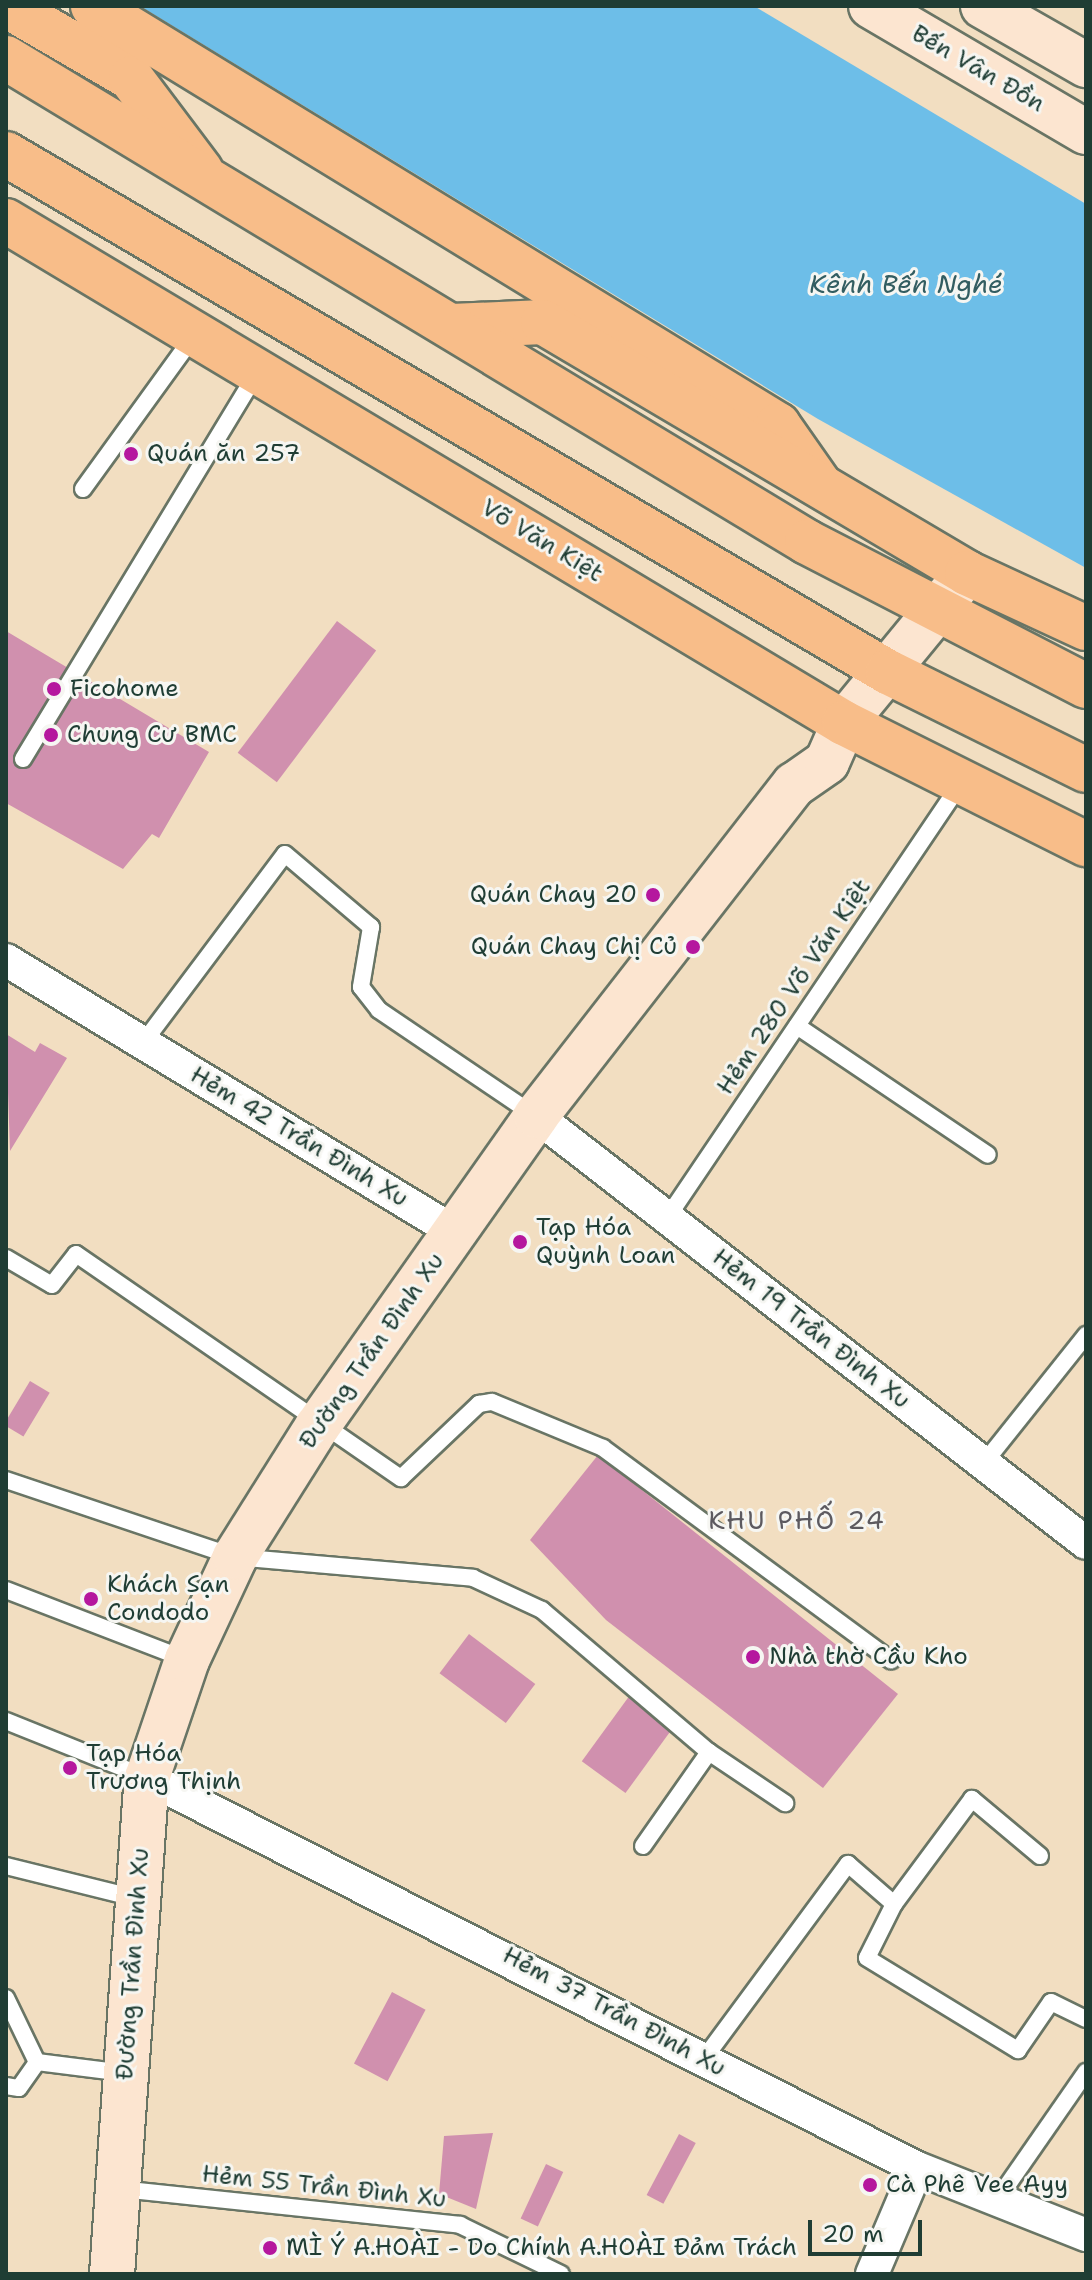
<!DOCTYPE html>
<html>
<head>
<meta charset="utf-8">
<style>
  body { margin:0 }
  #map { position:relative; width:1092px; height:2280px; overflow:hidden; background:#f2dec1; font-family:"Shantell Sans",sans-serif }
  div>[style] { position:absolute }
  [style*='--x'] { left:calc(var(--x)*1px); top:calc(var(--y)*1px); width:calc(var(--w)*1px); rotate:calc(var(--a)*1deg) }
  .water>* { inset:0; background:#6dbee8 }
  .building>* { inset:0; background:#d090ae; transform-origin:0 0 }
  .roads { filter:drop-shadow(2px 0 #697565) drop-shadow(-2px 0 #697565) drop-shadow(0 2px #697565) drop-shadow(0 -2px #697565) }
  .lane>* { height:16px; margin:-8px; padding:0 8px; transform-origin:8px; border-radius:8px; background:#fff }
  .street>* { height:32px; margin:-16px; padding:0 16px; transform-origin:16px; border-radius:16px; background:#fff }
  .secondary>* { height:44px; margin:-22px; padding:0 22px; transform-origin:22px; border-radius:22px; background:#fce5d0 }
  .primary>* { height:44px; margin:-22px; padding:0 22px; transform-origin:22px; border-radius:22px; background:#f8bd89 }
  .highway>* { height:44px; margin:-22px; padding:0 22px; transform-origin:22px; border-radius:22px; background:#f8bd89 }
  .dots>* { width:22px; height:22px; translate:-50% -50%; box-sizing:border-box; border:4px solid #f6f6f2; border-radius:50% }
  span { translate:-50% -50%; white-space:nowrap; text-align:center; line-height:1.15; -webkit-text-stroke:6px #f6f6f2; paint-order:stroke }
  .street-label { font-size:24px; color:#1f3d34 }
  .poi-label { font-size:24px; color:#1f3d34 }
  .left { translate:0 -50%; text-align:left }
  .right { translate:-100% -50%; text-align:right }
  .water-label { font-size:26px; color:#325d61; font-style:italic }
  .neighbourhood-label { font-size:26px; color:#5d5a5f; letter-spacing:2px }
  .frame { position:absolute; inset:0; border:8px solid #1f3d34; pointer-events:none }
  .scale { position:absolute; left:808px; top:2220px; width:114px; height:36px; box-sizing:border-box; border:4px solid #1f3d34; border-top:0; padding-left:10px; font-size:24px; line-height:28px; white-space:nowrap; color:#1f3d34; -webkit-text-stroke:6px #f6f6f2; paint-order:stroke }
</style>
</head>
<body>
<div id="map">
  <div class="water">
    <i style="clip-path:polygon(140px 6px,754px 6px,1086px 204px,1086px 568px,818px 419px)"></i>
  </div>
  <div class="building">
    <i style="left:337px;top:621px;width:49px;height:165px;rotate:37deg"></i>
    <i style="clip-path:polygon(6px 631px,209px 752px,159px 838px,152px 834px,123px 869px,6px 803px)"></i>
    <i style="clip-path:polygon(6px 1034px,35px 1052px,40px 1043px,67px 1058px,10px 1151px)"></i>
    <i style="left:30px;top:1381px;width:23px;height:51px;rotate:31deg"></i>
    <i style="clip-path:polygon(598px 1455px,898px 1694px,823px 1788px,606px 1620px,530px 1540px)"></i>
    <i style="left:469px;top:1634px;width:83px;height:49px;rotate:37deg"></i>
    <i style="left:630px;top:1695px;width:54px;height:82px;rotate:36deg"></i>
    <i style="left:392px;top:1992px;width:38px;height:81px;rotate:28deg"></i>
    <i style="clip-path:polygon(493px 2133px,476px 2209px,439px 2194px,444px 2136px)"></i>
    <i style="left:679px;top:2134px;width:19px;height:69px;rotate:28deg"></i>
    <i style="left:546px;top:2164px;width:19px;height:60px;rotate:25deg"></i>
  </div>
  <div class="roads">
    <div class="lane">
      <i style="--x:83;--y:489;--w:188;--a:-54.1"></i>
      <i style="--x:23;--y:759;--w:450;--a:-58.8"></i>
      <i style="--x:797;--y:1026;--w:230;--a:34"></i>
      <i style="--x:143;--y:1043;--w:236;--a:-53.1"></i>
      <i style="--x:285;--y:854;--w:113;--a:40.3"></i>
      <i style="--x:371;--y:927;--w:61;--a:99.5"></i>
      <i style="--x:361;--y:987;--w:29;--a:52"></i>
      <i style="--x:379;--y:1010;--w:187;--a:34.1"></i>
      <i style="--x:667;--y:1218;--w:525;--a:-55.95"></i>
      <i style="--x:6;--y:1258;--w:53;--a:30.4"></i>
      <i style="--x:52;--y:1285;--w:39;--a:-52"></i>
      <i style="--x:76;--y:1254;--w:395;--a:34.6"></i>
      <i style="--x:401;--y:1478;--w:108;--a:-43.5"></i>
      <i style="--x:479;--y:1404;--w:13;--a:-9"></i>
      <i style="--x:492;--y:1402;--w:120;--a:22.5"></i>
      <i style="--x:603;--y:1448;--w:358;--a:36.4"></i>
      <i style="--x:984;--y:1463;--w:164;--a:-51.4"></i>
      <i style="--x:6;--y:1480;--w:242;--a:18.6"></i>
      <i style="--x:235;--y:1557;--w:239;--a:5"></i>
      <i style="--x:473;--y:1578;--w:76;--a:24.9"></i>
      <i style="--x:542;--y:1610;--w:219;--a:40.4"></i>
      <i style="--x:709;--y:1752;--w:92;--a:33.9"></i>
      <i style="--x:6;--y:1590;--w:192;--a:21.1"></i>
      <i style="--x:6;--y:1721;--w:150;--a:21.9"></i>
      <i style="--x:643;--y:1846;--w:115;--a:-54.9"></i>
      <i style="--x:1040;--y:1856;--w:89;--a:-140"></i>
      <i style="--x:972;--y:1799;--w:131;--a:126.6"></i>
      <i style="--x:894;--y:1904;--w:60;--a:116.6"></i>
      <i style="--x:867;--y:1958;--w:177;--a:31.4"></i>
      <i style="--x:1018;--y:2050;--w:58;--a:-55.5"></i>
      <i style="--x:1051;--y:2002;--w:39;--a:26"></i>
      <i style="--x:6;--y:1866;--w:133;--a:13.9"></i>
      <i style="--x:6;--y:1998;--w:71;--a:64.2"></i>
      <i style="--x:37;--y:2062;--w:88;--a:7.2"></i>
      <i style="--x:703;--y:2060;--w:244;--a:-53.5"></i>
      <i style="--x:848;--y:1864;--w:61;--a:41"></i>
      <i style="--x:6;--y:2086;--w:13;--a:9"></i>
      <i style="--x:19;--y:2088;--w:32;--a:-55"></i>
      <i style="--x:120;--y:2189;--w:342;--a:6"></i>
      <i style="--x:460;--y:2225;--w:112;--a:25.9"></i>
      <i style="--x:997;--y:2200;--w:156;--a:-55.2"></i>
    </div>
    <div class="street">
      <i style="--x:6;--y:960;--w:525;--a:31.21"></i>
      <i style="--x:536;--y:1116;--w:696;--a:37.82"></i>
      <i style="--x:147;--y:1778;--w:863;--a:26.86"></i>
      <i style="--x:917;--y:2168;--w:182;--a:21.6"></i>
      <i style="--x:872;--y:2274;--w:115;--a:-67"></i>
    </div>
    <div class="secondary">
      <i style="--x:871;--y:6;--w:249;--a:30.4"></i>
      <i style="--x:983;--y:6;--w:119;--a:29.8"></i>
      <i style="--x:112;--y:2274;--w:497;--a:-86"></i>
      <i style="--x:147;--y:1778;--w:125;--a:-71.3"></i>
      <i style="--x:187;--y:1660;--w:114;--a:-65"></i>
      <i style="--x:235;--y:1557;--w:154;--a:-57.8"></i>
      <i style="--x:317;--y:1427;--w:380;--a:-54.8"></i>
      <i style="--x:536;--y:1116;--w:420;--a:-52.1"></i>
      <i style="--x:794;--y:785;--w:40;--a:-34.9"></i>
      <i style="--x:827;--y:762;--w:43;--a:-66.4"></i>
      <i style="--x:844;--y:723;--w:194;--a:-50.6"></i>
    </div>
    <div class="primary">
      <i style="--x:7;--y:6;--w:143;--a:30.1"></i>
      <i style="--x:131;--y:78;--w:116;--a:53"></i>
      <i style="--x:93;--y:6;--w:803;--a:31.45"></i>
      <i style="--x:778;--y:425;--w:73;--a:55"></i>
      <i style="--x:6;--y:221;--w:977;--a:30.92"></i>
      <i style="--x:844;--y:723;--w:271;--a:26.6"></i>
      <i style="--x:452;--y:326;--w:91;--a:-2.5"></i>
      <i style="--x:543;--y:322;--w:493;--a:30.6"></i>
      <i style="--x:967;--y:573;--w:131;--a:24.8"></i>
    </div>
    <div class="highway">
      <i style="--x:6;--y:58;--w:936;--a:31.14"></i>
      <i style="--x:807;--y:542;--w:314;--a:27.3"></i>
      <i style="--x:6;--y:154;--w:1023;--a:30.43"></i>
      <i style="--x:888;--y:672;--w:221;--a:26.3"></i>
    </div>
  </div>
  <div class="dots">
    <i style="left:131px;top:454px;background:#b5179e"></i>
    <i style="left:54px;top:689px;background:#b5179e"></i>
    <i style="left:51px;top:735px;background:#b5179e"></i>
    <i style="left:653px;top:895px;background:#b5179e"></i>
    <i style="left:693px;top:947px;background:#b5179e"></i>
    <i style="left:520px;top:1242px;background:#b5179e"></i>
    <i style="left:91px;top:1599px;background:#b5179e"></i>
    <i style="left:753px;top:1657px;background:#b5179e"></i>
    <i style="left:70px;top:1768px;background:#b5179e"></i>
    <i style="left:870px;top:2185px;background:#b5179e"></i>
    <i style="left:270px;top:2248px;background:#b5179e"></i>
  </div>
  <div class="street-label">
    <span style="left:978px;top:69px;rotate:30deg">Bến Vân Đồn</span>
    <span style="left:542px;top:541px;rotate:31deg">Võ Văn Kiệt</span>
    <span style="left:794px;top:987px;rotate:-56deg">Hẻm 280 Võ Văn Kiệt</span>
    <span style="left:299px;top:1137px;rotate:31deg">Hẻm 42 Trần Ðình Xu</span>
    <span style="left:811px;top:1329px;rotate:38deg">Hẻm 19 Trần Ðình Xu</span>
    <span style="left:372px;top:1351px;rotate:-55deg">Đường Trần Ðình Xu</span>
    <span style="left:133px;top:1964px;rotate:-86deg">Đường Trần Ðình Xu</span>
    <span style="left:614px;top:2012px;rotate:28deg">Hẻm 37 Trần Ðình Xu</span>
    <span style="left:324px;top:2187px;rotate:6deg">Hẻm 55 Trần Ðình Xu</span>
  </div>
  <div class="poi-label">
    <span class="left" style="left:147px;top:454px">Quán ăn 257</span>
    <span class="left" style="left:70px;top:689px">Ficohome</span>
    <span class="left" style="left:67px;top:735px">Chung Cư BMC</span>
    <span class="right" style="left:637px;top:895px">Quán Chay 20</span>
    <span class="right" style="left:677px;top:947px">Quán Chay Chị Củ</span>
    <span class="left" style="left:536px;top:1242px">Tạp Hóa<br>Quỳnh Loan</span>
    <span class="left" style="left:107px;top:1599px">Khách Sạn<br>Condodo</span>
    <span class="left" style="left:769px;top:1657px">Nhà thờ Cầu Kho</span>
    <span class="left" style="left:86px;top:1768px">Tạp Hóa<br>Trương Thịnh</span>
    <span class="left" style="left:886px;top:2185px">Cà Phê Vee Ayy</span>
    <span class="left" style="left:286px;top:2248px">MÌ Ý A.HOÀI - Do Chính A.HOÀI Đảm Trách</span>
  </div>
  <div class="water-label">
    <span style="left:906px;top:284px">Kênh Bến Nghé</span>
  </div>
  <div class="neighbourhood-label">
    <span style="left:797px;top:1520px">KHU PHỐ 24</span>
  </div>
  <div class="frame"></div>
  <div class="scale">20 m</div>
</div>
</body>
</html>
